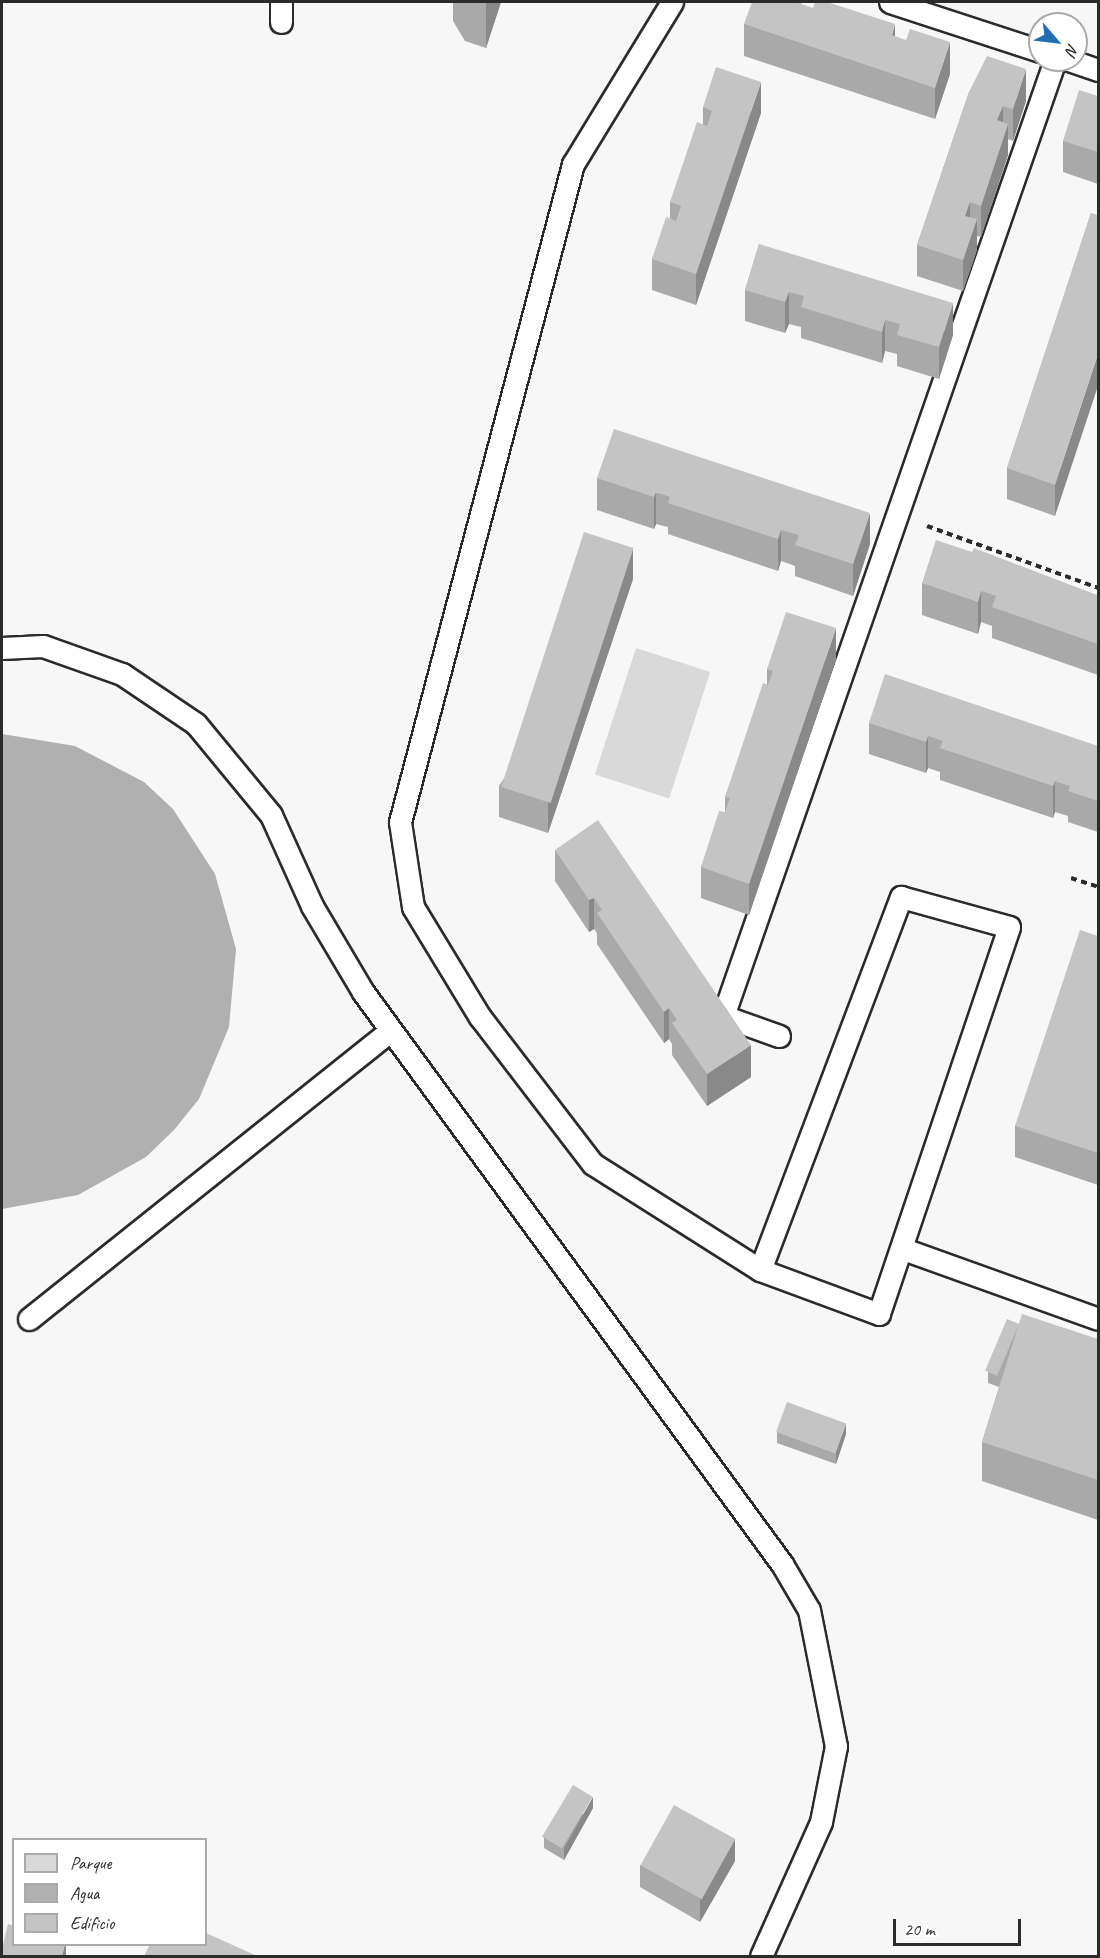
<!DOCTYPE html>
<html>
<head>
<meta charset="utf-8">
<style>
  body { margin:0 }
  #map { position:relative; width:1100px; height:1958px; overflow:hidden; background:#f7f7f7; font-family:Caveat,sans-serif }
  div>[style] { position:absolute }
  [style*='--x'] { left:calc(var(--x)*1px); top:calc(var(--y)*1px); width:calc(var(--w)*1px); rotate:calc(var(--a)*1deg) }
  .green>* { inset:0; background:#d9d9d9; transform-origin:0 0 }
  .water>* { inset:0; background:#b0b0b0 }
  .path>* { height:4px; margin-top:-2px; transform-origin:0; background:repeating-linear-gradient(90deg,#2b2b2b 0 6px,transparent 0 10.5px) }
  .roads { filter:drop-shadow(2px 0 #2b2b2b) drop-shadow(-2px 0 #2b2b2b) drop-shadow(0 2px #2b2b2b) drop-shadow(0 -2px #2b2b2b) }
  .service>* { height:21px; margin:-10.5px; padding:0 10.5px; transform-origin:10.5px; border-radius:10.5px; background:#fff }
  .wall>* { inset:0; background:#a9a9a9 }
  .shaded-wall>* { inset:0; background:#898989 }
  .building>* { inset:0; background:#c4c4c4; transform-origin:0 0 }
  span { translate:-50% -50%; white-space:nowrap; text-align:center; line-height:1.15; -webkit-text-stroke:5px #fff; paint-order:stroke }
  .frame { position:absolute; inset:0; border:3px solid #2b2b2b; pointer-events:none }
  .legend { position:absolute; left:12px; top:1838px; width:195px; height:108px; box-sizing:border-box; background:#fff; border:2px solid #aaa; margin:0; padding:8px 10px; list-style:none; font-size:18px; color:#2b2b2b }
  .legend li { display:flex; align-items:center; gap:12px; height:30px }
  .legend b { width:30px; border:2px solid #aaa }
  .north { position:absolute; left:1028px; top:12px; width:60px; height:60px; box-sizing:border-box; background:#fff; border:2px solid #aaa; border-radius:50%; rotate:118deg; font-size:16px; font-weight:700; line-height:24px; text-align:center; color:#2b2b2b }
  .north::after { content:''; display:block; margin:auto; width:21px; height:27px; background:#1f6fb2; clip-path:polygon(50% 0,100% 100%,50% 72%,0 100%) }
  .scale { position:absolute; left:893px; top:1919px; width:128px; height:27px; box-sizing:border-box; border:3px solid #2b2b2b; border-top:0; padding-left:8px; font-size:18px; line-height:21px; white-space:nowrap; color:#2b2b2b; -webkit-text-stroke:4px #fff; paint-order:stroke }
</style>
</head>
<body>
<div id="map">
  <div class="green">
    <i style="left:636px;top:648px;width:78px;height:133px;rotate:18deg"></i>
  </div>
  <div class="water">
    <i style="clip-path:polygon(2px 734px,75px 746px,144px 782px,173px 809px,215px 874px,236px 949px,229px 1027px,199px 1099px,174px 1130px,146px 1157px,78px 1195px,2px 1209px)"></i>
  </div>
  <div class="path">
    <i style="--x:927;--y:526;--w:182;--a:19.9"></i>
    <i style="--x:1071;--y:878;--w:28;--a:18"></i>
  </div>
  <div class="roads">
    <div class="service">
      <i style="--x:672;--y:2;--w:190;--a:121.4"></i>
      <i style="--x:573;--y:164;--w:680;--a:104.73"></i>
      <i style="--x:400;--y:822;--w:86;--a:81.3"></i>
      <i style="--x:413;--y:907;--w:129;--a:58.7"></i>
      <i style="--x:480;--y:1017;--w:185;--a:52.5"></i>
      <i style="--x:593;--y:1164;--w:198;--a:32.4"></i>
      <i style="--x:890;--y:2;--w:158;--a:18.1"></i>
      <i style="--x:281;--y:22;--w:20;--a:-90"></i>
      <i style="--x:1069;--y:60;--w:31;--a:19"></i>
      <i style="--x:2;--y:648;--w:41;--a:-2.8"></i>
      <i style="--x:43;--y:646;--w:84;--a:19.5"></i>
      <i style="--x:122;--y:674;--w:89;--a:34"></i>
      <i style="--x:196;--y:724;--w:118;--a:50.5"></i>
      <i style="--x:271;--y:815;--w:100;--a:65.7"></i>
      <i style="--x:312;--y:906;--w:100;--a:59.3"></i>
      <i style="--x:363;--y:992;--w:709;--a:53.78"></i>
      <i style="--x:782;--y:1564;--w:53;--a:59.6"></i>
      <i style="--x:809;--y:1610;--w:139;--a:78.8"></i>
      <i style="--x:836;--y:1746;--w:77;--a:101.2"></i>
      <i style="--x:821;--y:1822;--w:147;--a:114.1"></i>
      <i style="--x:901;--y:897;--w:112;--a:15.5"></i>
      <i style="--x:1009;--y:927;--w:408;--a:108.6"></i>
      <i style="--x:879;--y:1314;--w:127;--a:-159.7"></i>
      <i style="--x:760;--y:1270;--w:399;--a:-69.3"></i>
      <i style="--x:779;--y:1036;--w:59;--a:-160.3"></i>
      <i style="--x:723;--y:1016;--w:1012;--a:-70.85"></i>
      <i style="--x:903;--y:1249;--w:207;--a:19.7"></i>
      <i style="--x:29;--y:1319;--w:462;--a:-38.6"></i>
    </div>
  </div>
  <div class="wall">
    <i style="clip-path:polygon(453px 2px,501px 2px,486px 48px,465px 41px,453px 21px)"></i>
    <i style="clip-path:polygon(801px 2px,801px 4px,950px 74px,935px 119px,744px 56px,744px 24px)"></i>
    <i style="clip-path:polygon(969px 92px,1026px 101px,1013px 141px,1008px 139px,1008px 155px,981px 237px,977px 236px,977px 250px,963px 291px,917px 276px,917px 245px)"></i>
    <i style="clip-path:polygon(1098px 96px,1098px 184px,1063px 172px,1063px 141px)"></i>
    <i style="clip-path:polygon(703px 107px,761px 113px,696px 305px,652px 290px,652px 259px,670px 219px,670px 202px,703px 124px)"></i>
    <i style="clip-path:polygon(1091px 213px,1055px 516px,1007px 499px,1007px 468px)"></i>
    <i style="clip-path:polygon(759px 244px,953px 335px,939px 379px,897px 366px,897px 354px,885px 351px,882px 363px,801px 338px,801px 327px,789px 324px,785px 333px,745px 321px,745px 290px)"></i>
    <i style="clip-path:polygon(597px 478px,870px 544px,853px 596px,795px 576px,795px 566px,781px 561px,778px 571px,668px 534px,668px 527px,656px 524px,654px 529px,597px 510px)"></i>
    <i style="clip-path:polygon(633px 579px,548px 833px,499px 817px,499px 786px)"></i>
    <i style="clip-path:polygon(922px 583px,1097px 595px,1098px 590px,1098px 675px,992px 638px,992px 626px,981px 622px,978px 634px,922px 615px)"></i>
    <i style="clip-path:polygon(836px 659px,749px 915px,701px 898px,701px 867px,725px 812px,725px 797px,767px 684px,767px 669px)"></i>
    <i style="clip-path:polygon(869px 723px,1098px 746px,1098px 832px,1068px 822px,1068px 816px,1055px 812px,1053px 818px,940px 780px,940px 772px,928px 768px,926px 773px,869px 754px)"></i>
    <i style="clip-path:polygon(555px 850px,751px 1077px,707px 1106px,672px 1055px,672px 1044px,669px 1039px,664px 1043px,597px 944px,597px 933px,594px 929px,589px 932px,555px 881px)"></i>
    <i style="clip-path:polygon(1098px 936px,1098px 1185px,1015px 1157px,1015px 1126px)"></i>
    <i style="clip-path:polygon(1019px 1324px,1098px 1339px,1098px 1520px,982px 1481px,982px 1442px,999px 1387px,988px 1383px,988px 1372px)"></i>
    <i style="clip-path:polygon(777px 1432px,846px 1434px,836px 1464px,777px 1443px)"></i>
    <i style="clip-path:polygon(593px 1808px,564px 1860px,544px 1848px,544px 1837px)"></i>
    <i style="clip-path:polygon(735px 1861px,700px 1922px,640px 1887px,640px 1865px)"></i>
  </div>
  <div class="shaded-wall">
    <i style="clip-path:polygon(486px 2px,501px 2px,486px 48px)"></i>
    <i style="clip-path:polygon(895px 24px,895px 56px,892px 35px)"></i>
    <i style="clip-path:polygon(950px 42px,950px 74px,935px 119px,935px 88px)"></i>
    <i style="clip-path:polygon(1026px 69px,1026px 101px,1013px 141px,1013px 109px)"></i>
    <i style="clip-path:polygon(761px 82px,761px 113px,696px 305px,696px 274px)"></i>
    <i style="clip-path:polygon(1003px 106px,1003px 137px,997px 120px)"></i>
    <i style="clip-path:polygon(1008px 124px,1008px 155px,981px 237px,981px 206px)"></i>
    <i style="clip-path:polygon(970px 202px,970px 233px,965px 216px)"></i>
    <i style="clip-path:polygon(977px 219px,977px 250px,963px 291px,963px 260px)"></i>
    <i style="clip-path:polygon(789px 292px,789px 324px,785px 333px,785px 302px)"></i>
    <i style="clip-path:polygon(953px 303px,953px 335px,939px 379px,939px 347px)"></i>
    <i style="clip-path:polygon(885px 320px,885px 351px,882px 363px,882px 332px)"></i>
    <i style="clip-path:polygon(1098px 354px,1098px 386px,1055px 516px,1055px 485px)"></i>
    <i style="clip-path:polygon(656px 492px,656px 524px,654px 529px,654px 497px)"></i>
    <i style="clip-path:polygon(870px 513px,870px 544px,853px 596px,853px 564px)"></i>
    <i style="clip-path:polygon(781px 530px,781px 561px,778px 571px,778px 539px)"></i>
    <i style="clip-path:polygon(633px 548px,633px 579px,548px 833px,548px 802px)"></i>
    <i style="clip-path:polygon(981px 591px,981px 622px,978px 634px,978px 602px)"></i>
    <i style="clip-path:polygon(836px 628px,836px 659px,749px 915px,749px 884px)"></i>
    <i style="clip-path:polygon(928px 736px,928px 768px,926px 773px,926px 742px)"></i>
    <i style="clip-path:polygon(1055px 781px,1055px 812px,1053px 818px,1053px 786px)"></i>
    <i style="clip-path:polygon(594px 898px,594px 929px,589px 932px,589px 900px)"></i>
    <i style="clip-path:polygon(669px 1008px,669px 1039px,664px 1043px,664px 1012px)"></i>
    <i style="clip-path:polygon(751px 1045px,751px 1077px,707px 1106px,707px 1074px)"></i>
    <i style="clip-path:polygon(846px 1423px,846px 1434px,836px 1464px,836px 1453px)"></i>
    <i style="clip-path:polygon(593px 1797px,593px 1808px,564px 1860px,564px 1848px)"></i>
    <i style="clip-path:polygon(735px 1839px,735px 1861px,700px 1922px,700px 1900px)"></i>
    <i style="clip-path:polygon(65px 1944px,66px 1944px,66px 1956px,62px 1956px)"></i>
  </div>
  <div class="building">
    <i style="clip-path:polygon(752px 2px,798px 2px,798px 3px,813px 8px,815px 2px,827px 2px,895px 24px,892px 35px,906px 40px,910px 29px,950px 42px,935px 88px,744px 24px)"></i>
    <i style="clip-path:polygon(987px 56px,1026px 69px,1013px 109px,1003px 106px,997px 120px,1008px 124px,981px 206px,970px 202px,965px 216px,977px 219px,963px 260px,917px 245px,969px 92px)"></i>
    <i style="clip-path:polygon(716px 67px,761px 82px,696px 274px,652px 259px,666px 217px,676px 221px,681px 206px,670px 202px,697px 122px,707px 126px,712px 111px,703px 107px)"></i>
    <i style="clip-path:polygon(1079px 90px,1098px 96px,1098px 152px,1063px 141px)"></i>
    <i style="clip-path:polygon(1091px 213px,1098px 215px,1098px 354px,1055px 485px,1007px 468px)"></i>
    <i style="clip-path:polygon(759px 244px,953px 303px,939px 347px,897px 335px,900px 324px,885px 320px,882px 332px,801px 307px,804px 296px,789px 292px,785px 302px,745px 290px)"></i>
    <i style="clip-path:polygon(614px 429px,870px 513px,853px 564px,795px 545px,799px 535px,781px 530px,778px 539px,668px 503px,670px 497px,656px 492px,654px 497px,597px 478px)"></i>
    <i style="left:584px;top:532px;width:52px;height:268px;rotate:18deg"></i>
    <i style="clip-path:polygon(936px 540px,972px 552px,974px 548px,1097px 595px,1098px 590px,1098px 644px,992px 607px,996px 596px,981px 591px,978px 602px,922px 583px)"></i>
    <i style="clip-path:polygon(786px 612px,836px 628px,749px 884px,701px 867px,719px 811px,725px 812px,730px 798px,725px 797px,763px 683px,768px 685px,773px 671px,767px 669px)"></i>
    <i style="clip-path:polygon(885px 674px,1098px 746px,1098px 801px,1068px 791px,1070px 786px,1055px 781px,1053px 786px,940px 748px,943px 741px,928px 736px,926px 742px,869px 723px)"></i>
    <i style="clip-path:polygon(598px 820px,751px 1045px,707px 1074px,672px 1023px,677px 1020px,669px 1008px,664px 1012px,597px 913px,602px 910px,594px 898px,589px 900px,555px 850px)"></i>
    <i style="clip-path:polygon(1080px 930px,1098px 936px,1098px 1153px,1015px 1126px)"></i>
    <i style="clip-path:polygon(1022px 1314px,1098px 1339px,1098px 1480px,982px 1442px)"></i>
    <i style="left:1007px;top:1319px;width:13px;height:56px;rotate:23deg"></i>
    <i style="left:787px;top:1402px;width:63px;height:32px;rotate:20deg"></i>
    <i style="left:573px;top:1785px;width:23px;height:60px;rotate:31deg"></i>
    <i style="left:674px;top:1805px;width:70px;height:69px;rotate:29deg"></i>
    <i style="clip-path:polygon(8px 1924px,14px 1926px,14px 1944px,65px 1944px,62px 1956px,2px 1956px,2px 1949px)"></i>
    <i style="clip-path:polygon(206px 1933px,257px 1956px,144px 1956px,150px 1944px,206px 1944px)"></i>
  </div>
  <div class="frame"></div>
  <ul class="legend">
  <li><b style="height:16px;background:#d9d9d9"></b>Parque</li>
  <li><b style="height:16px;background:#b0b0b0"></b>Agua</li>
  <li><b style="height:16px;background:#c4c4c4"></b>Edificio</li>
  </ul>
  <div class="north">N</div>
  <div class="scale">20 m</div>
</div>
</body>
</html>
